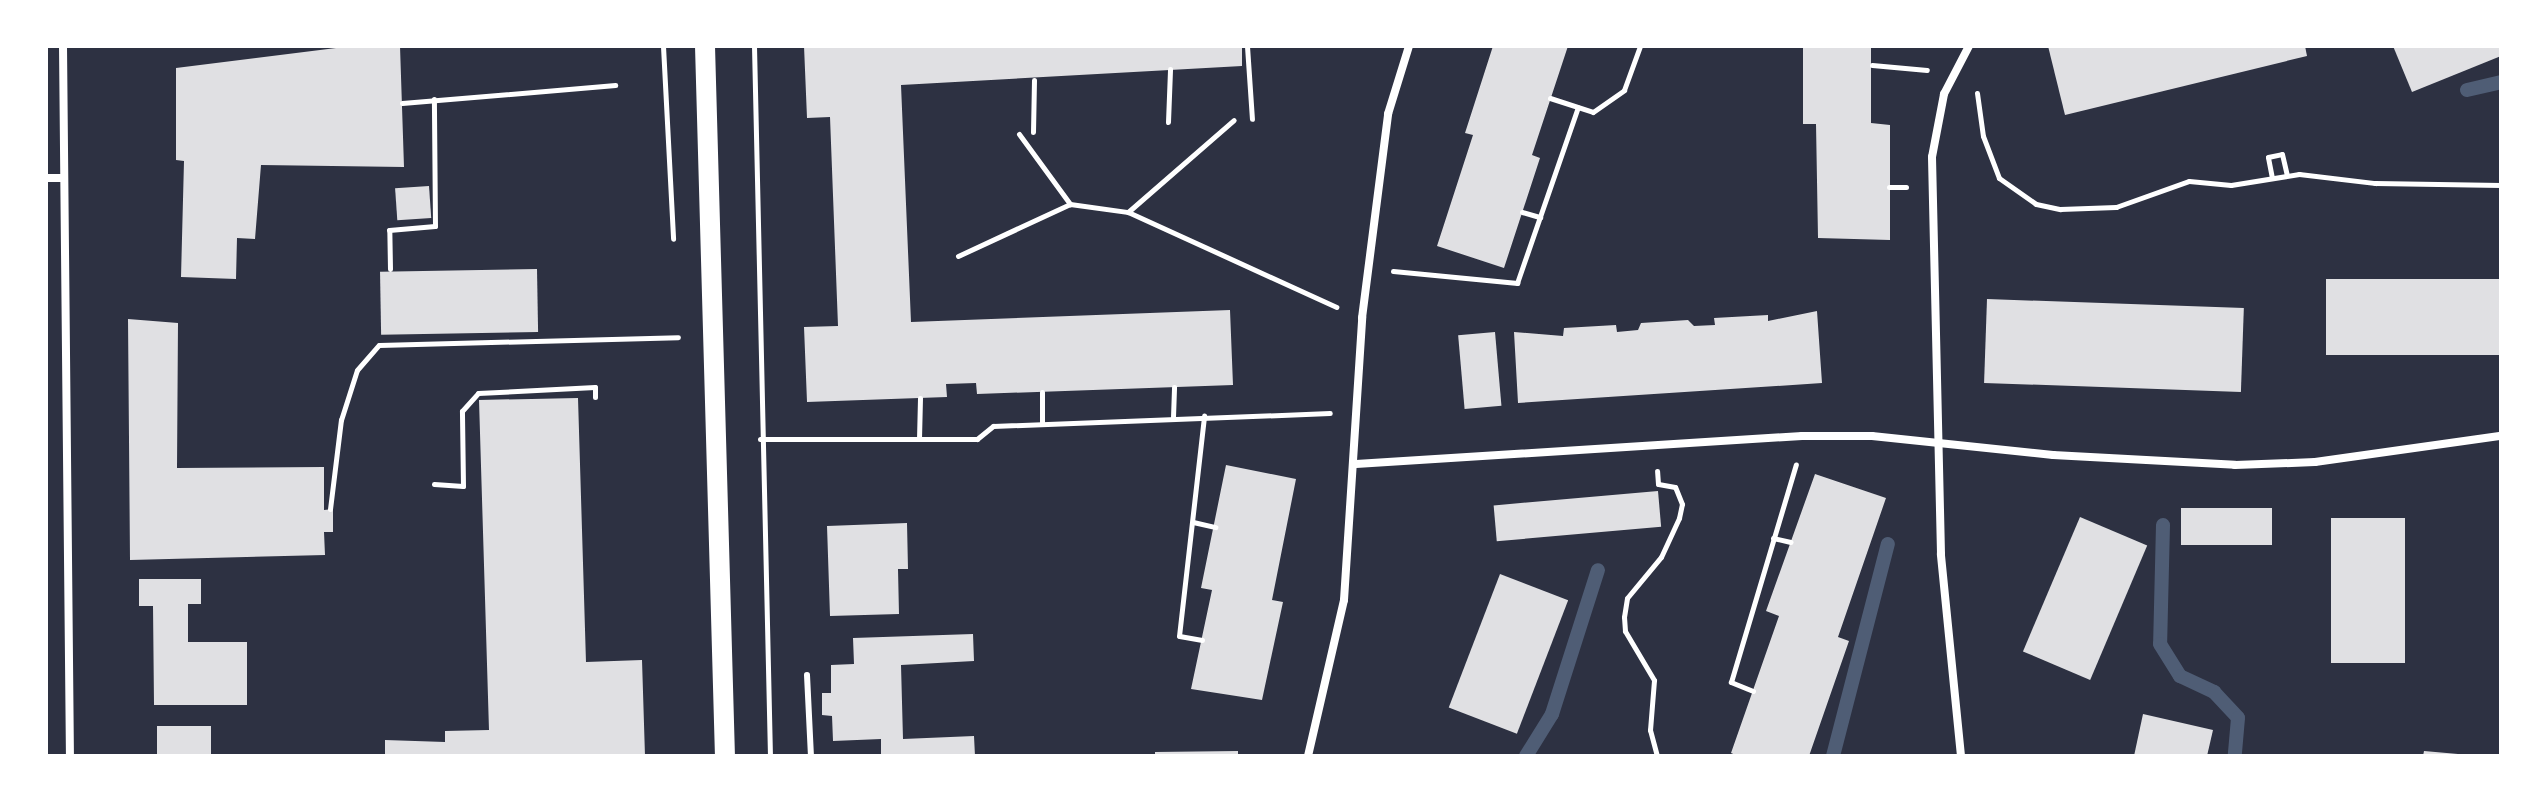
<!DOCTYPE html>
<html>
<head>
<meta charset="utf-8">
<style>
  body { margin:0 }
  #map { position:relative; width:2547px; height:802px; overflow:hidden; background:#2d3142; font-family:"Nunito Sans",sans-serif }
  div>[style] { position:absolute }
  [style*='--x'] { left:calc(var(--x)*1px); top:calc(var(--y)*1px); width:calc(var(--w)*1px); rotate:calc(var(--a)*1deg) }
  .stream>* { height:14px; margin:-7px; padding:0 7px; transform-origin:7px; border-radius:7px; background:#4f5d75 }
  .building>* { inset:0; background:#e0e0e3; transform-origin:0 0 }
  .path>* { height:5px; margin:-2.5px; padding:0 2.5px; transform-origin:2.5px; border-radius:2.5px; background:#fff }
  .service>* { height:6px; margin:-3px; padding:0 3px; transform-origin:3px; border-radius:3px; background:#fff }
  .minor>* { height:8px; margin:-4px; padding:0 4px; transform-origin:4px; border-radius:4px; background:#fff }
  .primary>* { height:20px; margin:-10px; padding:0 10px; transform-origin:10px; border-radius:10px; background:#fff }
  span { translate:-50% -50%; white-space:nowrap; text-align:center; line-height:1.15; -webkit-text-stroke:7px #fff; paint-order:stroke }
  .frame { position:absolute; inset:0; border:48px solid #fff; pointer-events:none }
</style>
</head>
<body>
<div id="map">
  <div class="stream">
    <i style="--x:2467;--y:90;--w:35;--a:-13"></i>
    <i style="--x:2163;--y:525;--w:119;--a:91.4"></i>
    <i style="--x:2160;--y:644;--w:38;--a:58"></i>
    <i style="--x:2180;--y:676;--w:38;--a:25"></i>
    <i style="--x:2214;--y:692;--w:35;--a:47"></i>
    <i style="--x:2238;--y:718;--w:38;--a:95"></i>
    <i style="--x:1526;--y:756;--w:49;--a:-58.2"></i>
    <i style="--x:1552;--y:714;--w:151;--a:-72.3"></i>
    <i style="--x:1833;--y:756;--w:219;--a:-75.5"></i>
  </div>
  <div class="building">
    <i style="clip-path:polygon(352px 46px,400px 46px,404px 167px,261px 165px,255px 239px,237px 238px,236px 279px,181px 277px,184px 161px,176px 160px,176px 68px)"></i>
    <i style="clip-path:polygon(804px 46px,1242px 46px,1242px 66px,901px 85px,911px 322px,1230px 310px,1233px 385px,977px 394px,976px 383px,946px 384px,947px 397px,807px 402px,804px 327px,838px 326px,830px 117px,807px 118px)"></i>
    <i style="clip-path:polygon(1493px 46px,1568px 46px,1532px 155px,1540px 158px,1504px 268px,1437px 246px,1473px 135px,1465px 133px)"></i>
    <i style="clip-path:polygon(1803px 46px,1871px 46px,1871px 123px,1890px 125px,1890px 240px,1818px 238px,1816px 124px,1803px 124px)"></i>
    <i style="clip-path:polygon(2048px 46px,2305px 46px,2307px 56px,2065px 115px)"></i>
    <i style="clip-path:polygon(2393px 46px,2501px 46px,2501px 56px,2412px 92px)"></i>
    <i style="left:429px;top:186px;width:32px;height:34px;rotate:86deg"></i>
    <i style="left:537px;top:269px;width:63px;height:157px;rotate:89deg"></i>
    <i style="left:2501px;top:279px;width:76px;height:175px;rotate:90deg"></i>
    <i style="left:1987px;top:299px;width:257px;height:84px;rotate:2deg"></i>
    <i style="clip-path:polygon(1817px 311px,1822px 383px,1518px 403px,1514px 332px,1563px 336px,1564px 328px,1616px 325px,1617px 332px,1638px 330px,1641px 323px,1688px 320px,1694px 326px,1715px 325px,1714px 318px,1768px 315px,1768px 321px)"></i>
    <i style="clip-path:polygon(128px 319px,178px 323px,177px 468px,324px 467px,324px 510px,333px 509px,333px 532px,324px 532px,325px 555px,130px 560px)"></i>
    <i style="left:1495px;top:332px;width:74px;height:37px;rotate:85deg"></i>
    <i style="clip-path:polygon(578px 398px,586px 662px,642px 660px,645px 756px,385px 756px,385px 740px,445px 742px,445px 731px,489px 730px,479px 400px)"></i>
    <i style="clip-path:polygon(1226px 465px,1296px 479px,1272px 600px,1283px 602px,1262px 700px,1191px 689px,1212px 590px,1201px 588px)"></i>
    <i style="clip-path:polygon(1815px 474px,1886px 498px,1838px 637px,1849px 641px,1809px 756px,1738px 756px,1731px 753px,1779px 616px,1766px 611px)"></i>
    <i style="left:1658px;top:491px;width:36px;height:165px;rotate:85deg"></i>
    <i style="left:2272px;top:508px;width:37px;height:91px;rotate:90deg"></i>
    <i style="left:2080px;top:517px;width:73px;height:146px;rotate:23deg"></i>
    <i style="left:2405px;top:518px;width:145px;height:74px;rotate:90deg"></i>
    <i style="clip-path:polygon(907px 523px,908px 569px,898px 569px,899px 614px,830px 616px,827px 526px)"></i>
    <i style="left:1500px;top:574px;width:73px;height:143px;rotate:21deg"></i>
    <i style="clip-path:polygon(139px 579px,201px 579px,201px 604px,188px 604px,188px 642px,247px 642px,247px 705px,154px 705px,153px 606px,139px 606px)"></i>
    <i style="clip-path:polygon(973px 634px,974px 661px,901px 665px,903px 739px,974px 736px,975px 756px,881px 756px,881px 739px,833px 741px,832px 716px,822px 715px,822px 693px,831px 693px,831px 665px,854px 664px,853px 638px)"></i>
    <i style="clip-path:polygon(2143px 714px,2213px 730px,2207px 756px,2134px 756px)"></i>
    <i style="left:157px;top:726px;width:54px;height:30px"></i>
    <i style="clip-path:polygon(1238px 751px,1238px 756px,1155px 756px,1155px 752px)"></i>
    <i style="clip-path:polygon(2424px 751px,2458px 754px,2458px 756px,2423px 756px)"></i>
  </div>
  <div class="path">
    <i style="--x:663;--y:46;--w:193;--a:87"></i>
    <i style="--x:754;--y:46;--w:710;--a:88.71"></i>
    <i style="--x:1247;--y:46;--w:73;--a:86.1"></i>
    <i style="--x:1872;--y:65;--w:55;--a:5.2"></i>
    <i style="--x:1977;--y:93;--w:43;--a:82.1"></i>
    <i style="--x:1983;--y:136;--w:45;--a:69.1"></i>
    <i style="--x:1999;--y:178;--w:45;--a:35.1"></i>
    <i style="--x:2036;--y:204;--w:25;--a:12"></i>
    <i style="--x:2060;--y:209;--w:56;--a:-2"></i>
    <i style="--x:2116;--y:207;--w:77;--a:-19.6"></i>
    <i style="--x:2189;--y:181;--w:42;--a:5.4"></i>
    <i style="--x:2231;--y:185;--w:69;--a:-9.2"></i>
    <i style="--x:2299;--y:174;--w:77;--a:6.8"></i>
    <i style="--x:2375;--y:183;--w:126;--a:0.9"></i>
    <i style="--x:1550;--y:98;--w:45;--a:18"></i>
    <i style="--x:1593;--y:112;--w:38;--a:-35"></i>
    <i style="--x:1624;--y:90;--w:47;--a:-70"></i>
    <i style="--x:402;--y:103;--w:214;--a:-4.8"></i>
    <i style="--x:1168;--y:122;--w:53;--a:-87.8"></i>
    <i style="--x:1033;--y:132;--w:52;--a:-88.9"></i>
    <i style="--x:1019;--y:134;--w:87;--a:53.9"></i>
    <i style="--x:2272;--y:178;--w:21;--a:-101"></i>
    <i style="--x:2268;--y:157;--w:14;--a:-12"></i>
    <i style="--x:2282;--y:154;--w:22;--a:77"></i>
    <i style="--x:1889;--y:187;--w:17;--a:0"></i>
    <i style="--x:1128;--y:212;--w:140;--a:-41"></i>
    <i style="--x:1522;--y:212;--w:19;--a:16"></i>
    <i style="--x:958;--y:256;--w:123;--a:-24.9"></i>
    <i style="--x:1070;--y:204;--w:59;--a:7.9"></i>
    <i style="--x:1128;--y:212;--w:229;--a:24.5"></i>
    <i style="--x:390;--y:269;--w:39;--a:-91"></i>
    <i style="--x:389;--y:230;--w:46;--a:-5"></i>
    <i style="--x:435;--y:226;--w:127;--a:-90.5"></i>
    <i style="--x:1393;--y:271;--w:125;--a:5.5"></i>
    <i style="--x:1517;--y:283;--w:186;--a:-70.9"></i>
    <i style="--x:1173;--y:417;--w:30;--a:-88"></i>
    <i style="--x:1042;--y:423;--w:31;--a:-90"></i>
    <i style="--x:760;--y:439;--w:217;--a:0"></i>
    <i style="--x:977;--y:439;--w:21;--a:-39"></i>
    <i style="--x:993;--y:426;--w:337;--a:-2.2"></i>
    <i style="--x:919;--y:439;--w:41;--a:-88.6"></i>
    <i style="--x:434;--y:484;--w:29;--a:4"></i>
    <i style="--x:463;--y:486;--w:75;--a:-90.8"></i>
    <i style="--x:462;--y:411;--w:24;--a:-48"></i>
    <i style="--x:478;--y:393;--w:117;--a:-2.9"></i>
    <i style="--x:595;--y:387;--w:10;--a:90"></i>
    <i style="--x:330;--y:509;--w:90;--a:-83"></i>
    <i style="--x:341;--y:420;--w:52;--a:-72.3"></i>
    <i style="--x:357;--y:370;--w:33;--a:-49"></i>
    <i style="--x:379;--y:345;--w:299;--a:-1.5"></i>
    <i style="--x:1193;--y:522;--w:23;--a:13"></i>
    <i style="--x:1773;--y:538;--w:18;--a:13"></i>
    <i style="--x:1202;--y:640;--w:23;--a:-170"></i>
    <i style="--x:1179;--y:636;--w:222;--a:-83.5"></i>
    <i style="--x:1753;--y:691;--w:24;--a:-158"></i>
    <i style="--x:1731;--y:682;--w:227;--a:-73.4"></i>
    <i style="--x:1657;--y:756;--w:27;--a:-105"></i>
    <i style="--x:1650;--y:730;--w:50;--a:-85.4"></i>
    <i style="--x:1654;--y:680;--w:57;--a:-120.6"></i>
    <i style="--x:1625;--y:631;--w:14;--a:-94"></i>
    <i style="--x:1624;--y:617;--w:19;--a:-81"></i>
    <i style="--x:1627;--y:598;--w:53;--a:-50.3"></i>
    <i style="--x:1661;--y:557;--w:43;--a:-65.2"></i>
    <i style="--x:1679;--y:518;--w:14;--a:-78"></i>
    <i style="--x:1682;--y:504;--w:18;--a:-112"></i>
    <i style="--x:1675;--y:487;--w:17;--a:-170"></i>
    <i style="--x:1658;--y:484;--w:13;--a:-94"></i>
  </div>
  <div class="service">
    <i style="--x:807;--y:675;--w:81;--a:87.2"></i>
  </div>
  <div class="minor">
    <i style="--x:63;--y:46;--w:710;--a:89.44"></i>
    <i style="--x:46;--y:178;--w:17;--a:0"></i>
    <i style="--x:1356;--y:464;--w:447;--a:-3.6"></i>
    <i style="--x:1802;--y:436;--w:70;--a:0"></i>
    <i style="--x:1872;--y:436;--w:182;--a:6"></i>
    <i style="--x:2053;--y:455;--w:182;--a:3.1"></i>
    <i style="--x:2235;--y:465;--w:80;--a:-2.1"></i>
    <i style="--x:2315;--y:462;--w:188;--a:-8"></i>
    <i style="--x:1308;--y:756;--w:160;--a:-77"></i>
    <i style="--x:1344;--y:600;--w:283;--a:-86.3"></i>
    <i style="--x:1362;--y:318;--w:206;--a:-82.7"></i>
    <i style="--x:1388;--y:114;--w:71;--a:-72.8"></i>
    <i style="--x:1961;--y:756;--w:203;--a:-95.7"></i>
    <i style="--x:1941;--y:554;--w:397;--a:-91.3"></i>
    <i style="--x:1932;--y:157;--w:64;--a:-79.2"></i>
    <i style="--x:1944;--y:94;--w:54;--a:-62.5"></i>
  </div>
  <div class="primary">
    <i style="--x:705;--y:46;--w:710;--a:88.39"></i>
  </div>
  <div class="frame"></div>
</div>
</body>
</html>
